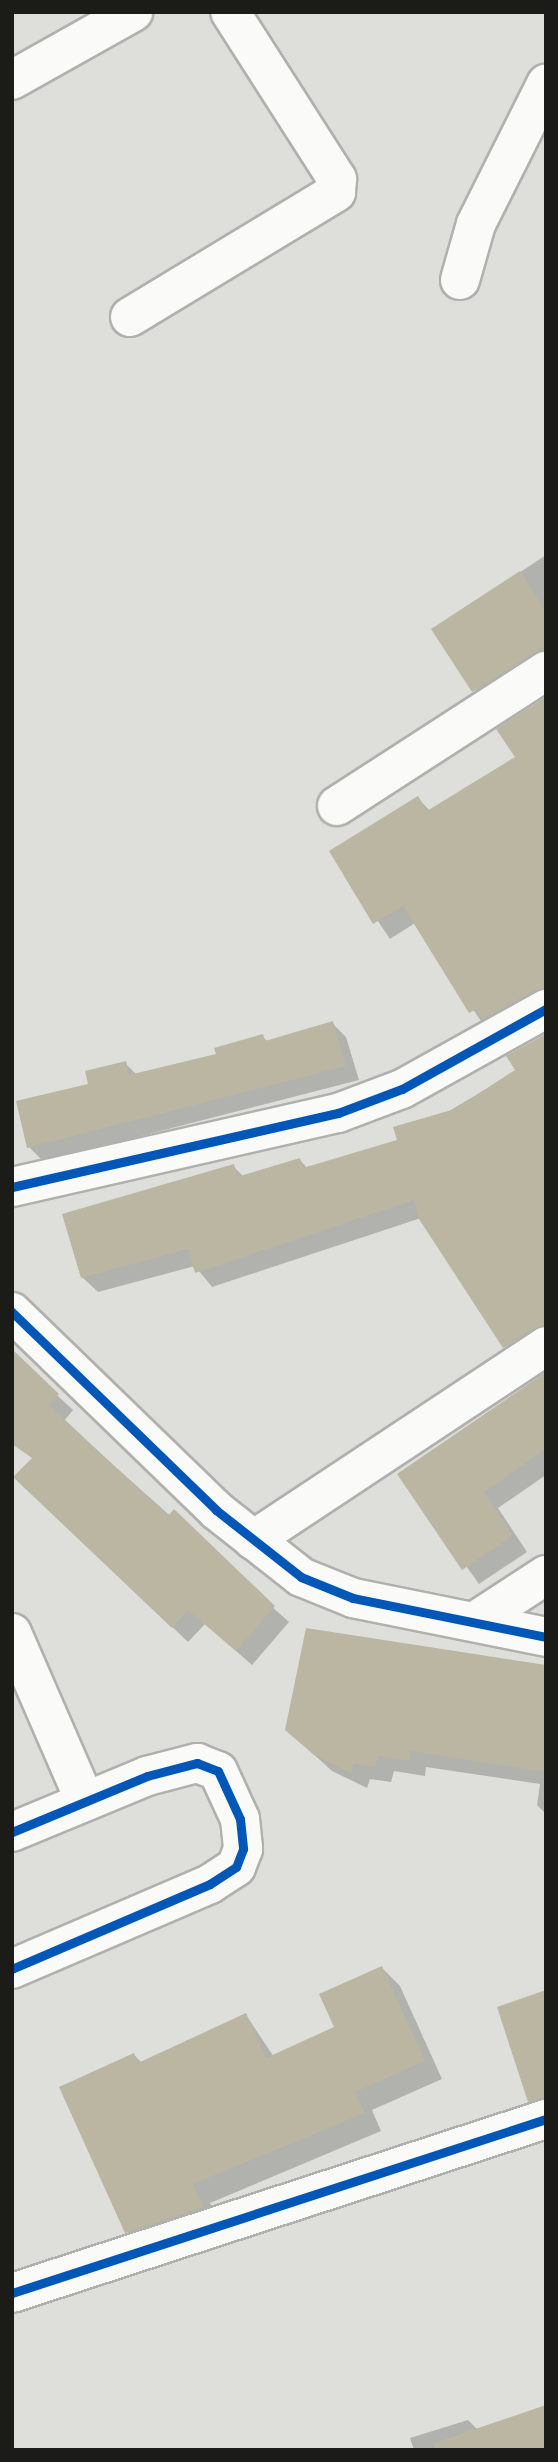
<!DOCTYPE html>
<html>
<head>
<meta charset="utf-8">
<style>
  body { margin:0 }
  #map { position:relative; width:558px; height:2462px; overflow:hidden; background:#dededa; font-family:Arial,sans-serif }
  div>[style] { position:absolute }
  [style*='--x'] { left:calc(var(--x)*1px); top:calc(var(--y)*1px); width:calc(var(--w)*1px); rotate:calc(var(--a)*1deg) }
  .shadow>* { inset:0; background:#0003 }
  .building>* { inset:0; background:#bab6a1 }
  .roads { filter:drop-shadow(2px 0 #b0b0ad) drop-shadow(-2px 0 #b0b0ad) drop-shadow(0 2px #b0b0ad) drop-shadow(0 -2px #b0b0ad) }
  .street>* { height:38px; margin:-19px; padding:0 19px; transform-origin:19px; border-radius:19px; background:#fafaf9 }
  .cycleway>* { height:9px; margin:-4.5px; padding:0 4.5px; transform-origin:4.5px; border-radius:4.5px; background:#0057b8 }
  span { translate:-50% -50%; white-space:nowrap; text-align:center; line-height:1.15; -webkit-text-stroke:5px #e0dfd8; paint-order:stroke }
  .frame { position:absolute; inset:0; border:14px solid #1b1b18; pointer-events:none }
</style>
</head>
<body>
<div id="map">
  <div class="shadow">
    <i style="clip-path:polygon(546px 555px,546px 670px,489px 707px,433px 630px)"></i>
    <i style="clip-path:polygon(546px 699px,546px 1010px,485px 1027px,415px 923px,390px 939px,331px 852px,418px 798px,430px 811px,517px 757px)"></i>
    <i style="clip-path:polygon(332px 1023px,346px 1037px,359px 1080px,43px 1161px,29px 1147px,90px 1085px,125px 1063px,137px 1075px,218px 1056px,262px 1036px,268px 1042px)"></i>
    <i style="clip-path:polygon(546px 1034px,546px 1347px,520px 1362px,421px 1218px,212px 1287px,195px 1266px,98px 1292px,82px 1277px,233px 1166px,244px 1177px,300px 1160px,308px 1169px,399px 1141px,518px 1070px)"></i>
    <i style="clip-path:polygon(12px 1354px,73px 1410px,64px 1421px,289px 1622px,252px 1665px,205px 1624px,188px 1642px,31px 1492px,34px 1458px)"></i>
    <i style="clip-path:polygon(546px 1375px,546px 1475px,498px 1508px,527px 1552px,479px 1584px,400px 1474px)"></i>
    <i style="clip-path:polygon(546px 1669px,546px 1814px,537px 1805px,540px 1784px,426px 1767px,425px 1776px,394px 1771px,391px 1782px,370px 1779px,367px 1788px,332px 1771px,287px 1730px)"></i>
    <i style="clip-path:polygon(382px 1968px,400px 1986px,442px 2079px,372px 2110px,381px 2131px,210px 2203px,221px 2226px,145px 2250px,127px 2232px,134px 2055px,142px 2063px,246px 2015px,274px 2057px,337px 2028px)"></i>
    <i style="clip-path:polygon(468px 2420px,478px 2430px,546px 2450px,414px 2450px,410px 2438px)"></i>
  </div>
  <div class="building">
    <i style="clip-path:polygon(520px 571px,546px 612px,546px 649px,472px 692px,431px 629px)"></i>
    <i style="clip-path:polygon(546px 697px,546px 987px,483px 1019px,476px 1009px,469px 1013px,403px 906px,373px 924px,329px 851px,418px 796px,427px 811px,515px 757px,496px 729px)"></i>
    <i style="clip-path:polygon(333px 1021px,346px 1066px,27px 1148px,16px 1101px,88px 1084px,85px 1071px,126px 1061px,129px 1075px,216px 1054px,214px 1048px,263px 1034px,265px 1041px)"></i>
    <i style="clip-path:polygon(546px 1034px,546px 1324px,503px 1348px,419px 1219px,414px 1200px,195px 1273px,188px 1249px,81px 1278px,62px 1214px,234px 1164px,237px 1177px,300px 1158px,303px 1168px,397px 1140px,393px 1127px,455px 1109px,515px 1070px,506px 1056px)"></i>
    <i style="clip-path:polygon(12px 1349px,59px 1394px,49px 1405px,168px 1516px,174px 1509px,275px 1606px,236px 1651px,188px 1610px,172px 1628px,13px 1477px,32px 1458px,12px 1444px)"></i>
    <i style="clip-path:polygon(546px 1372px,546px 1449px,484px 1492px,513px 1536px,462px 1570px,397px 1474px)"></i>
    <i style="clip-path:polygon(306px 1628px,546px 1665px,546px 1772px,410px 1751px,409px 1761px,378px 1756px,375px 1767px,354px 1763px,351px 1773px,314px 1755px,285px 1730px)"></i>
    <i style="clip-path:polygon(382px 1966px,425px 2061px,355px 2092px,365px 2113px,193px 2184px,204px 2207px,125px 2233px,59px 2087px,134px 2053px,138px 2063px,246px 2013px,266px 2058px,334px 2027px,319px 1994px)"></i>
    <i style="clip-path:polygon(546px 1990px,546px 2098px,528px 2102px,497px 2007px)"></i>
    <i style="clip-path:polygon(546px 2405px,546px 2450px,436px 2450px,434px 2443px)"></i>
  </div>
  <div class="roads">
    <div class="street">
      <i style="--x:12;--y:80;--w:139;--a:-29.3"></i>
      <i style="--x:460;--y:280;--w:58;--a:-74.1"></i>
      <i style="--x:476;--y:224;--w:157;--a:-63.4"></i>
      <i style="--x:130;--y:317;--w:241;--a:-31.2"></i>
      <i style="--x:336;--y:192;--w:13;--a:-86"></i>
      <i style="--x:337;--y:179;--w:198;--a:-122.6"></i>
      <i style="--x:337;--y:806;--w:249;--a:-32.9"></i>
      <i style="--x:12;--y:1187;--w:334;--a:-12.8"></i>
      <i style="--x:338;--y:1113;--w:68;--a:-20.6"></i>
      <i style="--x:402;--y:1089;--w:165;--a:-29.1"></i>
      <i style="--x:12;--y:1312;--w:284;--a:44.1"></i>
      <i style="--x:216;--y:1510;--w:108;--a:38.2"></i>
      <i style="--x:301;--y:1577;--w:56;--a:22"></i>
      <i style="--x:353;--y:1598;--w:197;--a:11.4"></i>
      <i style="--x:253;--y:1540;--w:351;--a:-33.5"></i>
      <i style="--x:474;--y:1622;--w:86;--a:-33.1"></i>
      <i style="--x:12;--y:1633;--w:183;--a:66.5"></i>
      <i style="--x:12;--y:1832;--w:146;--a:-22.5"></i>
      <i style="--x:147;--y:1776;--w:52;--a:-14.6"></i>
      <i style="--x:197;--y:1763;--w:22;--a:21"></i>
      <i style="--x:218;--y:1771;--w:53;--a:65.4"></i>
      <i style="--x:240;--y:1819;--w:30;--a:84"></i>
      <i style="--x:243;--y:1849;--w:19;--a:111"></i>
      <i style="--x:236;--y:1867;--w:31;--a:147"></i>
      <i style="--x:210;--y:1884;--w:215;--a:156.8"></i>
      <i style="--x:12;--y:2293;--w:562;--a:-18.05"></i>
    </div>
  </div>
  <div class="cycleway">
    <i style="--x:12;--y:1187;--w:334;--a:-12.8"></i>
    <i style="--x:338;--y:1113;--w:68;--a:-20.6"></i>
    <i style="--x:402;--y:1089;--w:165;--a:-29.1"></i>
    <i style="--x:12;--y:1312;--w:284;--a:44.1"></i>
    <i style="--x:216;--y:1510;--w:108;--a:38.2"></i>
    <i style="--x:301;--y:1577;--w:56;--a:22"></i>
    <i style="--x:353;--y:1598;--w:197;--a:11.4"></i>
    <i style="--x:12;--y:1832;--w:146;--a:-22.5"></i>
    <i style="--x:147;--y:1776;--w:52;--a:-14.6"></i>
    <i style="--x:197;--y:1763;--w:22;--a:21"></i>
    <i style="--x:218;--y:1771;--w:53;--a:65.4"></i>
    <i style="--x:240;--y:1819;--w:30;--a:84"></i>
    <i style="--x:243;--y:1849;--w:19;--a:111"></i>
    <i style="--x:236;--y:1867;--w:31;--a:147"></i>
    <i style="--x:210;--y:1884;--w:215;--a:156.8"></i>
    <i style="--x:12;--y:2293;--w:562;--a:-18.05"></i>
  </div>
  <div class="frame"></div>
</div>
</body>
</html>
